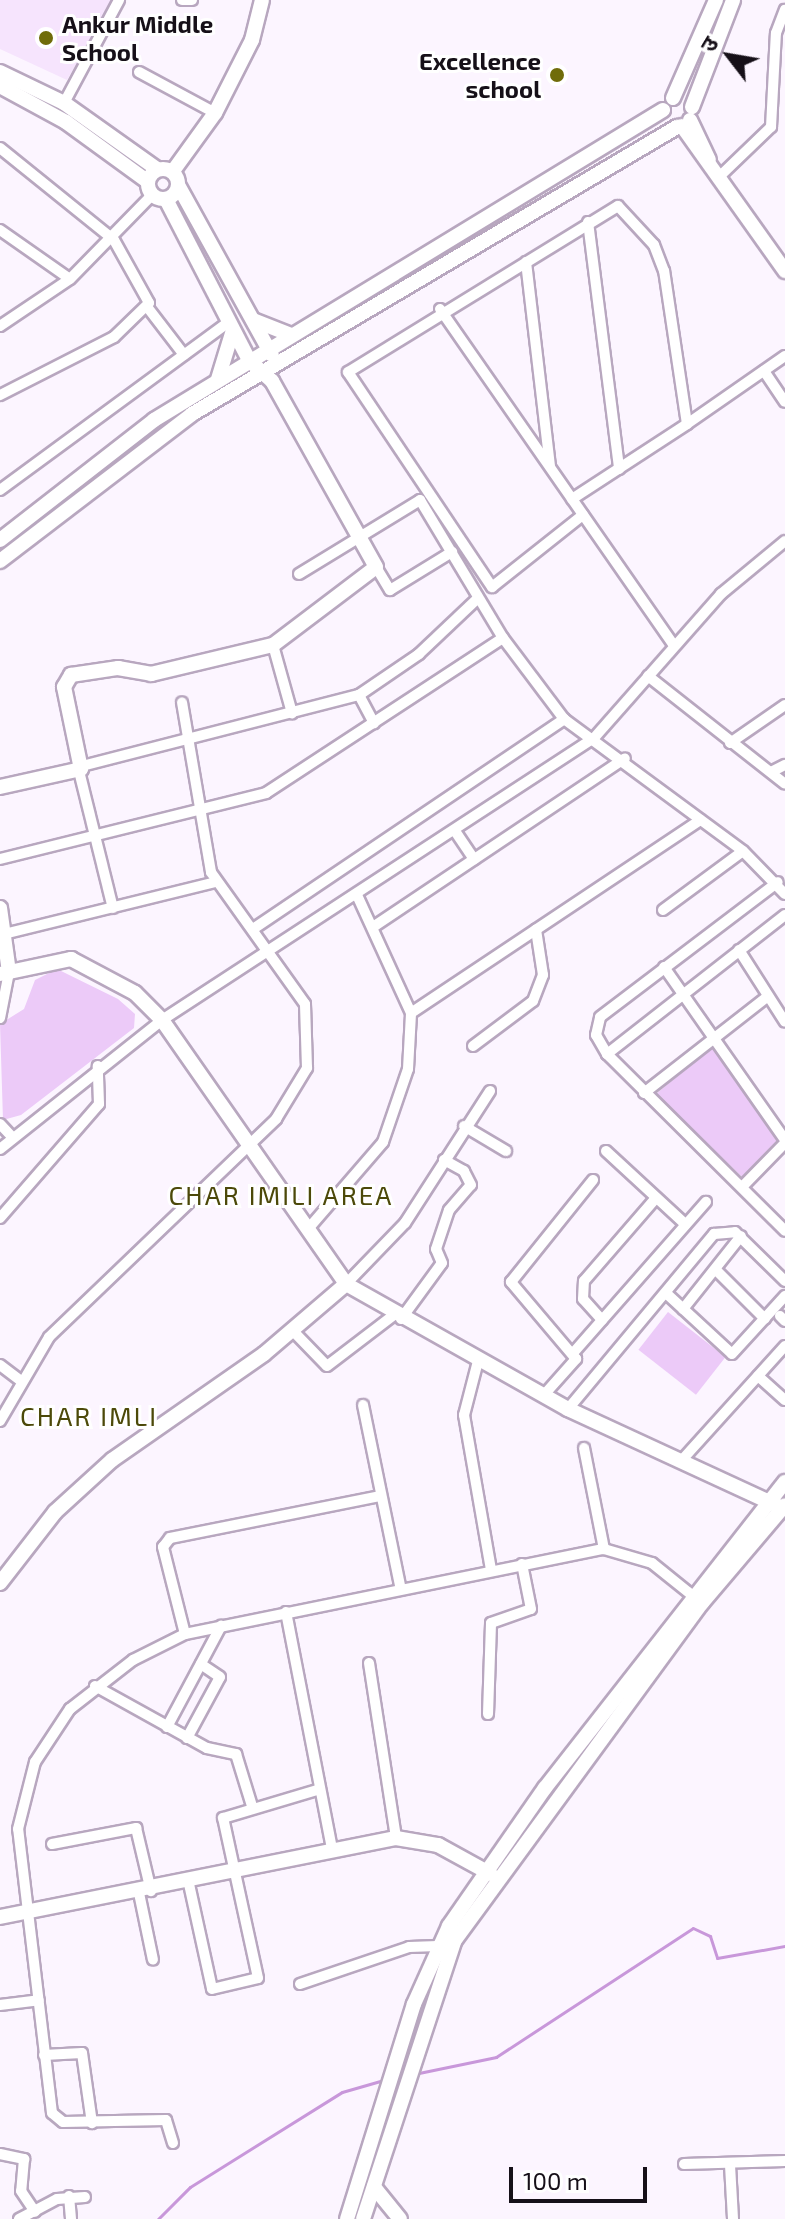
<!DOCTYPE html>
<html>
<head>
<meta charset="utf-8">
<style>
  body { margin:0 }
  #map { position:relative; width:785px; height:2219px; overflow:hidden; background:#fcf5ff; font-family:"Exo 2","Noto Sans Devanagari",sans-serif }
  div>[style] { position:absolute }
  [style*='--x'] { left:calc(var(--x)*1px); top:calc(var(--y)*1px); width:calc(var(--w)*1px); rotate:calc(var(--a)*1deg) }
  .built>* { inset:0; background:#f6e4fd }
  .green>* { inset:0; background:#eccaf8; transform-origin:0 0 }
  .stream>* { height:3px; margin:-1.5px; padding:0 1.5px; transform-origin:1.5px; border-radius:1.5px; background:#c897da }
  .roads { filter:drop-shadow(2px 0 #b8a7bf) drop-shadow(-2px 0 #b8a7bf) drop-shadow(0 2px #b8a7bf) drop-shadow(0 -2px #b8a7bf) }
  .street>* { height:10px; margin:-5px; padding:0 5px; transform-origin:5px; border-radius:5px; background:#fff }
  .secondary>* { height:14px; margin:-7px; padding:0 7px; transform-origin:7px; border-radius:7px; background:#fff }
  .secondary>.ring { margin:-7px; padding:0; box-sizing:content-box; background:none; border:14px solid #fff; border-radius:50% }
  .dots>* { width:22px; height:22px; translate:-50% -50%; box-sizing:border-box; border:4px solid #fff; border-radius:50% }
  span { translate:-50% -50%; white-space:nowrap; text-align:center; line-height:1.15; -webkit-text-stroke:6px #fff; paint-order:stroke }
  .poi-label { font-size:24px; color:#161018; font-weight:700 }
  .left { translate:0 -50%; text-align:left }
  .right { translate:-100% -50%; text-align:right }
  .neighbourhood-label { font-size:26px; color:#4c4909; letter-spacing:2px }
  .north { position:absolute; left:689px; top:16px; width:80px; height:80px; -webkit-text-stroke:6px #fff; paint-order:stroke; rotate:301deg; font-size:22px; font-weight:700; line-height:32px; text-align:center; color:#161018 }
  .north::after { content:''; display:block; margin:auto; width:28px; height:36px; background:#161018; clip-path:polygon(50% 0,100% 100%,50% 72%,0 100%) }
  .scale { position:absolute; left:509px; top:2167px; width:138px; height:36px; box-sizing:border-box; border:4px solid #161018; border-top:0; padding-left:10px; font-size:24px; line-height:28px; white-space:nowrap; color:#161018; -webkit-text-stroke:6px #fff; paint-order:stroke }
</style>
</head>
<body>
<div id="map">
  <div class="built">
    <i style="clip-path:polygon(0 0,113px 0,67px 80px,0 49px)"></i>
  </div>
  <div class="green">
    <i style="clip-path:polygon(57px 969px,118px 999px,135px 1014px,134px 1028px,21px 1115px,3px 1120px,0 1024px,24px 1009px,35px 980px)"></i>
    <i style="clip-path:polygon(716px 1043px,778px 1142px,742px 1177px,656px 1094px)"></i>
    <i style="left:668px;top:1312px;width:73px;height:48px;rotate:38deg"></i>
  </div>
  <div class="stream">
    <i style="--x:414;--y:2074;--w:84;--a:-11.7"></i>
    <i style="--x:496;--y:2057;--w:235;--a:-33.2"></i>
    <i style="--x:693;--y:1928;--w:19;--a:25"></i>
    <i style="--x:710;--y:1936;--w:23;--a:72"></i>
    <i style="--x:717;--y:1958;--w:69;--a:-10"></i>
    <i style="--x:158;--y:2219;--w:45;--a:-45"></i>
    <i style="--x:190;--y:2187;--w:179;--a:-32"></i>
    <i style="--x:342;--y:2092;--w:47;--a:-16.1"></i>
  </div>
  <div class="roads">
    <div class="street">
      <i style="--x:182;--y:0;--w:10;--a:0"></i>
      <i style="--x:139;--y:72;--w:86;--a:28.3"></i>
      <i style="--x:64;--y:103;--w:117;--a:-61.9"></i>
      <i style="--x:0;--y:148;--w:146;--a:38.9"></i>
      <i style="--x:114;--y:240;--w:72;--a:60.9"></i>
      <i style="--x:149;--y:303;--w:49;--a:135.8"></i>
      <i style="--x:114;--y:337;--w:128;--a:153"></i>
      <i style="--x:720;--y:176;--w:71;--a:-43.9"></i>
      <i style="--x:771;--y:127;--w:94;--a:-87"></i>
      <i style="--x:776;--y:33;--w:25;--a:-69"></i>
      <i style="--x:588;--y:222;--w:249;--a:82.8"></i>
      <i style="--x:0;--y:230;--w:85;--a:35"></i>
      <i style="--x:526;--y:262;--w:205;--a:83.3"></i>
      <i style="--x:148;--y:308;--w:59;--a:52.5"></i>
      <i style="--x:440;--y:309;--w:407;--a:55.2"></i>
      <i style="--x:0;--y:326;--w:84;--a:-33.9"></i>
      <i style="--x:70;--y:279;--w:116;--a:-45.7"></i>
      <i style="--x:764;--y:371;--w:37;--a:56"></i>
      <i style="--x:687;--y:424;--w:119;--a:-34.8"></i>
      <i style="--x:0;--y:490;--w:284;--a:-36.3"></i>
      <i style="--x:572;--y:499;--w:137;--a:-33.1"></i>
      <i style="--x:687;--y:424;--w:155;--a:-98.5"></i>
      <i style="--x:664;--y:271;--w:28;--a:-111"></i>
      <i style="--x:654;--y:245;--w:53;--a:-132.7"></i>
      <i style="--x:618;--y:206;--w:317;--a:148.4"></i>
      <i style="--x:348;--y:372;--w:259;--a:56.2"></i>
      <i style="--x:492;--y:587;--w:116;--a:-38.4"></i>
      <i style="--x:376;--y:567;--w:27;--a:59"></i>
      <i style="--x:390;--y:590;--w:73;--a:-31.5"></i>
      <i style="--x:299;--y:574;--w:142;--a:-31.4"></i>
      <i style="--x:420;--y:500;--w:161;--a:59"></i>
      <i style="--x:503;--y:638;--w:101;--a:53"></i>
      <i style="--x:564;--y:719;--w:222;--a:36.4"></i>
      <i style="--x:743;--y:851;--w:60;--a:45.7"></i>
      <i style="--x:273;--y:645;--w:71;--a:74.4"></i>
      <i style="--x:648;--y:676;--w:174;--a:38.2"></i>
      <i style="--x:359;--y:695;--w:32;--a:62"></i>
      <i style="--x:730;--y:743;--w:67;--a:-34.6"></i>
      <i style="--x:82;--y:766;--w:286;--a:-14.4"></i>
      <i style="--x:359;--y:695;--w:73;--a:-34.3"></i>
      <i style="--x:419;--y:654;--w:81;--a:-43.5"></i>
      <i style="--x:79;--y:771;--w:141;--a:76.1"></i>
      <i style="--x:771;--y:772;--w:16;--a:-27"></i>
      <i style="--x:455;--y:831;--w:34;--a:56"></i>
      <i style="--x:0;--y:859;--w:274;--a:-13.9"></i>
      <i style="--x:266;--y:793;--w:283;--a:-33.2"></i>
      <i style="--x:663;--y:910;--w:99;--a:-36.4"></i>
      <i style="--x:785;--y:915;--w:226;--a:142"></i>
      <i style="--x:607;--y:1054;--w:251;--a:44.8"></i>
      <i style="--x:256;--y:927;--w:372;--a:-34"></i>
      <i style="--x:373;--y:927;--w:303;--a:-33.8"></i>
      <i style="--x:4;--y:934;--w:217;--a:-13.8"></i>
      <i style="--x:739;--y:950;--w:85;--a:57.4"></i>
      <i style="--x:664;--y:967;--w:211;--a:55"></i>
      <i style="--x:411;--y:1013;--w:348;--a:-33.7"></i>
      <i style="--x:0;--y:1018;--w:47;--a:-78.9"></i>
      <i style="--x:473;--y:1046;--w:75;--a:-36.9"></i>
      <i style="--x:533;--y:1001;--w:28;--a:-69"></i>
      <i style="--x:543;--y:975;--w:46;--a:-98.8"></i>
      <i style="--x:607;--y:1054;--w:22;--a:-120"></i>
      <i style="--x:596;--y:1035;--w:18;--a:-77"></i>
      <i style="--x:600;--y:1017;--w:223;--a:-37.2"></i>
      <i style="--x:644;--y:1093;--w:157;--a:-38"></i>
      <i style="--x:0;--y:1124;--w:16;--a:47"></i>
      <i style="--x:464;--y:1126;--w:49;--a:30.8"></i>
      <i style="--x:0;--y:1149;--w:207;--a:-38.5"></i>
      <i style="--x:162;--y:1020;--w:516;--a:-33.14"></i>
      <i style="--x:594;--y:738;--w:192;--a:-48.6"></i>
      <i style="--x:721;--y:594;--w:83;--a:-39.6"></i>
      <i style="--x:606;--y:1151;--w:108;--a:42.7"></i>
      <i style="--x:742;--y:1187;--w:62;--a:-45.7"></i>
      <i style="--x:0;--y:1218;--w:151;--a:-49"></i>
      <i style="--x:99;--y:1104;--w:38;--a:-92"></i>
      <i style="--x:308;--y:1229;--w:115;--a:-49.2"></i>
      <i style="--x:383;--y:1142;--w:77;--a:-71.1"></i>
      <i style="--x:408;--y:1069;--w:56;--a:-86.9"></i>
      <i style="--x:411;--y:1013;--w:128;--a:-114.6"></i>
      <i style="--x:716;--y:1270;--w:69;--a:45"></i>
      <i style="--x:346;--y:1284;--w:85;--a:-46"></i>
      <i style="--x:405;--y:1223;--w:157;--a:-57.2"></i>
      <i style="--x:667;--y:1294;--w:88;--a:42.7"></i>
      <i style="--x:732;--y:1354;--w:79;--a:-47.6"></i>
      <i style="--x:683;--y:1309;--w:93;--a:-51.5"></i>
      <i style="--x:780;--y:1316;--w:7;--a:45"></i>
      <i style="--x:401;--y:1319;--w:69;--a:-53.8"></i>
      <i style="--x:442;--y:1263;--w:15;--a:-113"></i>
      <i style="--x:436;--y:1249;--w:41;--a:-71.6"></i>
      <i style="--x:449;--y:1210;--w:33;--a:-49"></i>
      <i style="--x:471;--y:1185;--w:16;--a:-117"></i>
      <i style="--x:464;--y:1171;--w:23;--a:-151"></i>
      <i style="--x:602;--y:1320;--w:28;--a:-132"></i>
      <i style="--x:583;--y:1299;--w:18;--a:-87"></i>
      <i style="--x:584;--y:1281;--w:110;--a:-49.1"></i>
      <i style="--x:294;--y:1332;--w:47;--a:45.9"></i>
      <i style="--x:327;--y:1366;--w:84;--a:-37.3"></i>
      <i style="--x:574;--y:1352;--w:200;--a:-48.7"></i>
      <i style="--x:478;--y:1361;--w:56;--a:104.5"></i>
      <i style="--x:464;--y:1415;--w:157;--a:80.1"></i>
      <i style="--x:0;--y:1365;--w:26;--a:37"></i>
      <i style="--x:758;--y:1376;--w:36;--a:42"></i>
      <i style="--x:543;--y:1396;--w:50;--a:-48.3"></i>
      <i style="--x:576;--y:1359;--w:101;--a:-130.2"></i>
      <i style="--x:511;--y:1282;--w:131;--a:-51.2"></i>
      <i style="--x:363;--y:1405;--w:184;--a:78.4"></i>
      <i style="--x:568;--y:1409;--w:228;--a:-50.2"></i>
      <i style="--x:714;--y:1234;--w:21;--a:-5"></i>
      <i style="--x:735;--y:1232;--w:70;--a:44.4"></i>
      <i style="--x:0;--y:1421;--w:97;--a:-59.7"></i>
      <i style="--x:49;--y:1337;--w:315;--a:-43.8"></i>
      <i style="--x:276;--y:1119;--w:60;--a:-58.7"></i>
      <i style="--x:307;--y:1068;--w:64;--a:-91.8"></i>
      <i style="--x:305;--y:1004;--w:162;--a:-125.5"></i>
      <i style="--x:211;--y:872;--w:172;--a:-99.7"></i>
      <i style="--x:584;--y:1448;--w:103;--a:78.8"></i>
      <i style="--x:681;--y:1461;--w:155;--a:-47.9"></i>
      <i style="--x:286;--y:1612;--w:240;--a:79"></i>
      <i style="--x:185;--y:1634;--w:90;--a:-104.2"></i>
      <i style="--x:163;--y:1547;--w:11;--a:-52"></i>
      <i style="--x:170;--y:1538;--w:215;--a:-11.3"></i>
      <i style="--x:369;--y:1663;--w:177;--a:81.2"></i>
      <i style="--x:95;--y:1686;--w:128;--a:29"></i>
      <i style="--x:207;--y:1748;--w:30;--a:12"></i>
      <i style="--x:236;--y:1754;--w:54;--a:72.9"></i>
      <i style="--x:488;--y:1714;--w:91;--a:-88.1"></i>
      <i style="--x:491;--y:1623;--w:42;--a:-19.3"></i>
      <i style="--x:531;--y:1609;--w:46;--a:-101.3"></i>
      <i style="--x:167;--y:1727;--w:115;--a:-61.9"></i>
      <i style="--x:187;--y:1738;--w:69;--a:-61.6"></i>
      <i style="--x:220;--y:1677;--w:23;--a:-146"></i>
      <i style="--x:52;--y:1844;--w:86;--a:-10.8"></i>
      <i style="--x:136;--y:1828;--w:65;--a:76.6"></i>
      <i style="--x:189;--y:1884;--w:107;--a:77.6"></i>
      <i style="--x:212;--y:1989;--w:47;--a:-13.4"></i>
      <i style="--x:258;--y:1978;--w:164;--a:-102.3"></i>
      <i style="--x:223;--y:1818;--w:101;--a:-16.6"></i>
      <i style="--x:139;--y:1893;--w:68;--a:78.2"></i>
      <i style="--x:300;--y:1984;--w:115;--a:-18.7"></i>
      <i style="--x:409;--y:1947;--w:29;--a:-2"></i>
      <i style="--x:0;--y:2005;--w:39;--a:-7"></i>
      <i style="--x:44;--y:2055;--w:38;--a:-3"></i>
      <i style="--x:82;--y:2053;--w:71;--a:81.9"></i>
      <i style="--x:173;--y:2143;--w:24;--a:-107"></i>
      <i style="--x:166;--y:2120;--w:103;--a:178.9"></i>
      <i style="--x:63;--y:2122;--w:14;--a:-141"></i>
      <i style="--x:52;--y:2113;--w:286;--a:-96.8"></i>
      <i style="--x:18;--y:1829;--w:69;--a:-75.8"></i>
      <i style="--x:35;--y:1762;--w:64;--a:-56.6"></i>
      <i style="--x:70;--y:1709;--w:80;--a:-37.9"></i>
      <i style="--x:133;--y:1660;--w:58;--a:-26.6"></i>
      <i style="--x:185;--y:1634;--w:428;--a:-11.5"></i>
      <i style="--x:604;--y:1549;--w:50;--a:16.3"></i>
      <i style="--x:652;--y:1563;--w:59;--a:38.8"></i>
      <i style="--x:0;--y:2154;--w:25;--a:12"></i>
      <i style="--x:24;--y:2159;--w:32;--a:95"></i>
      <i style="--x:21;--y:2191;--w:25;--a:56"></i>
      <i style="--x:684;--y:2164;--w:101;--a:-1.7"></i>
      <i style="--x:730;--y:2165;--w:54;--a:86.8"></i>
      <i style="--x:69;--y:2196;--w:23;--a:85"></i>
      <i style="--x:19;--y:2219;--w:43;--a:-27.8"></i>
      <i style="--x:57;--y:2199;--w:28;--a:-4"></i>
    </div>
    <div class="secondary">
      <i style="--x:0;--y:72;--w:71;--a:25.8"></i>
      <i style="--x:64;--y:103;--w:114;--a:35.4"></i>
      <i style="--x:0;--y:86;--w:75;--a:28.6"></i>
      <i style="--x:66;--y:122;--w:100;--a:36.1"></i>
      <i style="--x:673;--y:98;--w:107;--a:-66.3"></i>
      <i style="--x:692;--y:107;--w:115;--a:-69"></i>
      <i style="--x:690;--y:120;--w:44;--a:64.6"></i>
      <i style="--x:682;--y:126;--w:178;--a:54.6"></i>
      <i class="ring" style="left:148px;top:169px;width:16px;height:16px"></i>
      <i style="--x:173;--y:171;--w:72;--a:-54.1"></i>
      <i style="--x:215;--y:113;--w:82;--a:-63.1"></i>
      <i style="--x:252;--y:40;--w:41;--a:-76"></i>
      <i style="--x:178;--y:185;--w:194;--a:61.1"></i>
      <i style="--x:253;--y:320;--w:41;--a:21.5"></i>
      <i style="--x:218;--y:379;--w:51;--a:-73"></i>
      <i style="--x:0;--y:540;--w:195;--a:-37.9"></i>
      <i style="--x:154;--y:420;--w:596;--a:-31.34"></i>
      <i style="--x:0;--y:561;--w:242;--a:-37.4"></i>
      <i style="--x:192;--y:414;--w:564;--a:-30.62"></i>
      <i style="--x:0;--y:787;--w:83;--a:-12.5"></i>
      <i style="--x:81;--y:769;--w:84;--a:-101.7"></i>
      <i style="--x:64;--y:687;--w:14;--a:-60"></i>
      <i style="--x:71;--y:675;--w:48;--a:-8.5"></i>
      <i style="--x:118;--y:668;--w:34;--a:10"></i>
      <i style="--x:151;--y:674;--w:125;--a:-13.4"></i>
      <i style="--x:273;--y:645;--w:129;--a:-37.1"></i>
      <i style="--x:376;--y:567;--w:213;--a:-119.2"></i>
      <i style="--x:272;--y:381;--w:31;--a:-138"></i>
      <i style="--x:249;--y:360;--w:181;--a:-117.3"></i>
      <i style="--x:0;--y:908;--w:65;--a:82"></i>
      <i style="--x:0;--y:974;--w:73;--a:-11.9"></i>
      <i style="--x:71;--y:959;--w:72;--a:28"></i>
      <i style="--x:135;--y:993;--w:38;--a:45"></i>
      <i style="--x:162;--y:1020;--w:322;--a:55.1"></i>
      <i style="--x:346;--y:1284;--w:255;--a:29.4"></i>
      <i style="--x:568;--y:1409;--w:236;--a:24.8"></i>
      <i style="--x:0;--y:1583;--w:90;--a:-52.2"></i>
      <i style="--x:55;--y:1512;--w:77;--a:-42.4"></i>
      <i style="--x:112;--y:1460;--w:185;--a:-34.9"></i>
      <i style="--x:264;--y:1354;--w:108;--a:-40.5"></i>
      <i style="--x:0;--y:1917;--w:404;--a:-11.3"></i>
      <i style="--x:396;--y:1838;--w:43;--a:9.5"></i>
      <i style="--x:438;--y:1845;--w:60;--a:28.7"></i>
      <i style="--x:374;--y:2187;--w:41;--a:50.9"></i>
      <i style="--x:347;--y:2219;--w:225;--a:-72.7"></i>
      <i style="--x:414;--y:2004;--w:85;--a:-65.8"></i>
      <i style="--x:449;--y:1926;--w:168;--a:-55.2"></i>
      <i style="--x:545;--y:1788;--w:389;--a:-51.9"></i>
      <i style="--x:363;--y:2219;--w:294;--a:-71.8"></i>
      <i style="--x:455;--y:1940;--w:418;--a:-53.8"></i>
      <i style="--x:702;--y:1603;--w:128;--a:-49.7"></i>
    </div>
  </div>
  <div class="dots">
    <i style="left:46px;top:38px;background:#706c0a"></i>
    <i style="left:557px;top:75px;background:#706c0a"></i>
  </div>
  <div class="poi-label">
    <span class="left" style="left:62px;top:38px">Ankur Middle<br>School</span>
    <span class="right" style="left:541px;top:75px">Excellence<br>school</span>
  </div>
  <div class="neighbourhood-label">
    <span style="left:281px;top:1195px">CHAR IMILI AREA</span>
    <span style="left:89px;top:1416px">CHAR IMLI</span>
  </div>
  <div class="north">उ</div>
  <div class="scale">100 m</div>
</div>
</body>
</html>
